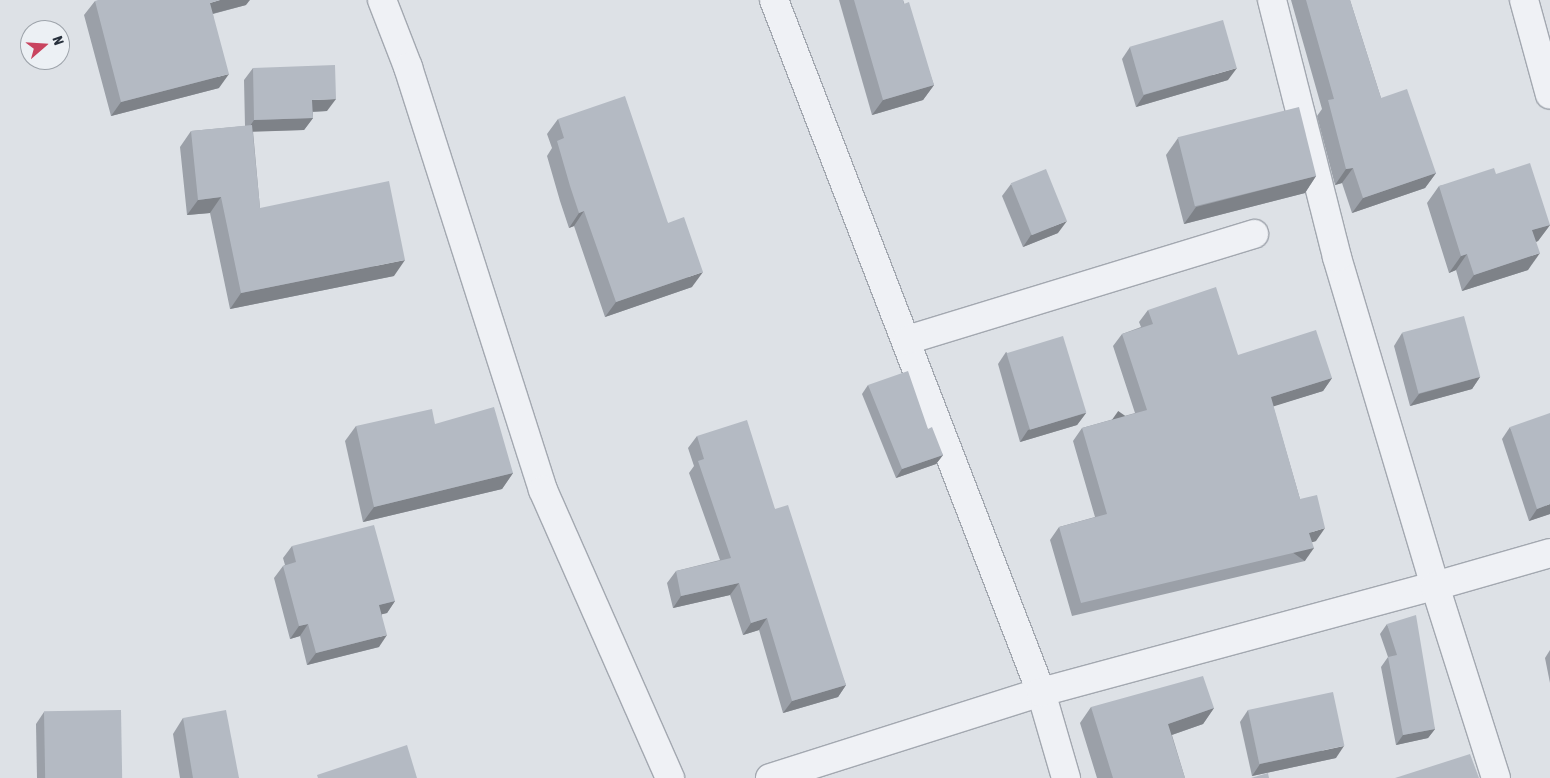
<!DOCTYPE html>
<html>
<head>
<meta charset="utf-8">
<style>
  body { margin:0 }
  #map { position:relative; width:1550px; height:778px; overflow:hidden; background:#dde1e6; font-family:"Asap Condensed",sans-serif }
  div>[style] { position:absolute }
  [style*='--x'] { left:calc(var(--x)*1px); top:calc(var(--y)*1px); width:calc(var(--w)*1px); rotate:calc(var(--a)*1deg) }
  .roads { filter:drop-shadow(1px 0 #a3a8b0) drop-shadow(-1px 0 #a3a8b0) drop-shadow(0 1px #a3a8b0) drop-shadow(0 -1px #a3a8b0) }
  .minor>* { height:28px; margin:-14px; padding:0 14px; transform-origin:14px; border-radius:14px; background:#eff1f5 }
  .wall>* { inset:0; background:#9ba0a8 }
  .shaded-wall>* { inset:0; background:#7e8288; transform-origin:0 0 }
  .building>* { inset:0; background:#b4bac3; transform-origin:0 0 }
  span { translate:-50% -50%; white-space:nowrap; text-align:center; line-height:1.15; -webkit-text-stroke:4px #ecf0f4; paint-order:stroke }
  .north { position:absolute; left:20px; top:20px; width:50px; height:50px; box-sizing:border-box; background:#ecf0f4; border:1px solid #9da3aa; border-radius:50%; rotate:71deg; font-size:14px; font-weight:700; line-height:20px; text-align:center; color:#27303c }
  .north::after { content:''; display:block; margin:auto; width:18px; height:22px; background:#c9445f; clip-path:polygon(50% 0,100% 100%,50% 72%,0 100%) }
</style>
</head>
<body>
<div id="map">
  <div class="roads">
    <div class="minor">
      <i style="--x:382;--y:0;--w:72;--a:68.8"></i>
      <i style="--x:408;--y:67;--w:444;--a:72.3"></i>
      <i style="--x:543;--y:490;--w:315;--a:66.2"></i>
      <i style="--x:774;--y:0;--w:742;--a:68.9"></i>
      <i style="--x:1041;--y:692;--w:90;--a:73.8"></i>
      <i style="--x:1524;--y:0;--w:98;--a:74.7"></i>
      <i style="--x:907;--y:340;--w:363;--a:-17"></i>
      <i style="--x:770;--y:778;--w:284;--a:-17.6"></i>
      <i style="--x:1041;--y:692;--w:408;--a:-15.1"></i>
      <i style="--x:1435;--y:586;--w:343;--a:-106.6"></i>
      <i style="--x:1337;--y:257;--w:265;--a:-104.2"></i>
      <i style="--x:1496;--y:778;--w:201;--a:-107.6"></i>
      <i style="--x:1435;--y:586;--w:120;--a:-16"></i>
    </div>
  </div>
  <div class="wall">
    <i style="clip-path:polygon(839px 0,903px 0,934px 85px,923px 100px,872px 115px)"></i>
    <i style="clip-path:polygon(1291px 0,1350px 0,1381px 98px,1436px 173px,1425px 188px,1352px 213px,1342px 183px,1335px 185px,1317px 116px,1322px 109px)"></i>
    <i style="clip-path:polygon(95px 1px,246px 5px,213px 14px,219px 88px,111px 116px,84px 15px)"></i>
    <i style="clip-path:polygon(1130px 47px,1228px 80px,1136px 107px,1122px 59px)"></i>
    <i style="clip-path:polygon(253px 68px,327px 111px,313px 112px,313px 118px,304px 130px,253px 131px,260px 208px,394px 276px,230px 309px,210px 213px,187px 215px,180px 147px,191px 131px,245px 126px,244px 80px)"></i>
    <i style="clip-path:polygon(558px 119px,668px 223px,692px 287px,605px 317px,574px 226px,569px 228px,560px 201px,547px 156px,552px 148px,547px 134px)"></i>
    <i style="clip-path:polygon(1178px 138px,1316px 176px,1305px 193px,1184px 224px,1166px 155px)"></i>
    <i style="clip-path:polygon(1496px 174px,1550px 225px,1538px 241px,1536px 242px,1528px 270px,1462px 291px,1456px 270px,1449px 273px,1427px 203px,1439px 186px)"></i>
    <i style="clip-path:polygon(1011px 184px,1058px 233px,1023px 247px,1002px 196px)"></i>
    <i style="clip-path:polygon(1148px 310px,1238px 355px,1332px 378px,1323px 391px,1273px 406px,1300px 499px,1316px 541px,1312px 542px,1305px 561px,1072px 616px,1050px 540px,1059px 527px,1095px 517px,1073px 441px,1082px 428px,1135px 413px,1113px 346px,1122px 334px,1141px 327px,1139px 322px)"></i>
    <i style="clip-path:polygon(1402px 333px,1480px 377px,1472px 389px,1410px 406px,1394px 346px)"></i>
    <i style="clip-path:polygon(1006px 352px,1086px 413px,1077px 425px,1020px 442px,998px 364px)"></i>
    <i style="clip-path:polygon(868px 385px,928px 429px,943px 455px,936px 464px,896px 478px,862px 394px)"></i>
    <i style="clip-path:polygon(435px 424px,513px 473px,502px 489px,363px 522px,345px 441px,356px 426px)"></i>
    <i style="clip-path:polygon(1510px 427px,1550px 514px,1529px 521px,1502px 439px)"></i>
    <i style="clip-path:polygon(697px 436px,775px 509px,846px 685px,838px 697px,783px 713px,759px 630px,743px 635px,730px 595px,673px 608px,667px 583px,676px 571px,720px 560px,689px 473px,694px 466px,688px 448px)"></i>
    <i style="clip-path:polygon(292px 546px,395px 601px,387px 613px,382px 614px,379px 647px,307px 665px,300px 636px,290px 639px,274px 578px,283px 566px,285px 565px,283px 558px)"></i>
    <i style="clip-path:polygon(1387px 624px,1435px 729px,1428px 738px,1396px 745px,1381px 667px,1388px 657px,1380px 634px)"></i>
    <i style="clip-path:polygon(1550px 650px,1550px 683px,1545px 658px)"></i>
    <i style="clip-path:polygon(1091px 707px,1214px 708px,1203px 724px,1172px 735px,1185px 778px,1097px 778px,1080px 723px)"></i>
    <i style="clip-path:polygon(1248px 710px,1336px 758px,1252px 776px,1240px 722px)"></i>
    <i style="clip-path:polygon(44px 712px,122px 778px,37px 778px,36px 724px)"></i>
    <i style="clip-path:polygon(183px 718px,239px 778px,180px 778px,173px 734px)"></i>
  </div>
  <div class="shaded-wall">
    <i style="clip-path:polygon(220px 0,250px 0,246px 5px,200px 17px,210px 3px)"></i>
    <i style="clip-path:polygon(1237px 68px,1228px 80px,1136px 107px,1144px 95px)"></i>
    <i style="clip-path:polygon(229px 74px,219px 88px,111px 116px,121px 102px)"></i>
    <i style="clip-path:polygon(934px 85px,923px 100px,872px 115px,883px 100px)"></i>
    <i style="clip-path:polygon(336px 99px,327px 111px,304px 112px,312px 100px)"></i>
    <i style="clip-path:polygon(313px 118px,304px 130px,246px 132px,254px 120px)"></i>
    <i style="clip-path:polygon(1353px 168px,1342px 183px,1335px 185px,1346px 169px)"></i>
    <i style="clip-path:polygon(1436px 173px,1425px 188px,1352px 213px,1363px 198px)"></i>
    <i style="clip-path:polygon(1316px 176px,1305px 193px,1184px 224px,1196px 207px)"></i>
    <i style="clip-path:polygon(221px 197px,210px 213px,187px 215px,198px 200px)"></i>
    <i style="clip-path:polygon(584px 211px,574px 226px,569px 228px,579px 213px)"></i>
    <i style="clip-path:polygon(1067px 221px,1058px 233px,1023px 247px,1031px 235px)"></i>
    <i style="clip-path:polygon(1550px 225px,1538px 241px,1521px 247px,1532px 230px)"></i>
    <i style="clip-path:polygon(1540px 253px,1528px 270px,1462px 291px,1474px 275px)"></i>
    <i style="clip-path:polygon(1467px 254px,1456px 270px,1449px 273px,1461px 256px)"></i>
    <i style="clip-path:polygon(405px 260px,394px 276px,230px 309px,241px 293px)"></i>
    <i style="clip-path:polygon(703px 272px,692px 287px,605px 317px,616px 302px)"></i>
    <i style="clip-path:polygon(1480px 377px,1472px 389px,1410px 406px,1419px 394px)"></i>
    <i style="clip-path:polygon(1332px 378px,1323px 391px,1262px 410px,1271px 397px)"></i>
    <i style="clip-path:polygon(1086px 413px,1077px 425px,1020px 442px,1028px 430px)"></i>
    <i style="clip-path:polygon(943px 455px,936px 464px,896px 478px,902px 469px)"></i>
    <i style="clip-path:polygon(513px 473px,502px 489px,363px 522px,374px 507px)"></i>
    <i style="clip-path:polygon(1550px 504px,1550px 514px,1529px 521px,1537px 509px)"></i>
    <i style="clip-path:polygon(1325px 528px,1316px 541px,1300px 546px,1309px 533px)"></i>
    <i style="left:1314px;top:548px;width:16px;height:239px;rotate:125deg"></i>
    <i style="clip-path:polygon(739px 583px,730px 595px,673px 608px,681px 596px)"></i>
    <i style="clip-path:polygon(395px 601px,387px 613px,371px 617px,379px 605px)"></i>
    <i style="clip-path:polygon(767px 618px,759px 630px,743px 635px,751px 623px)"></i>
    <i style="clip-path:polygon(308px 624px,300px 636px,290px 639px,299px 626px)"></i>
    <i style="clip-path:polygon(387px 635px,379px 647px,307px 665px,316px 653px)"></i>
    <i style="clip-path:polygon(846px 685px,838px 697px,783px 713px,792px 701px)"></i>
    <i style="clip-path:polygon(1214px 708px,1203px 724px,1157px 740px,1168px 724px)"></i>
    <i style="clip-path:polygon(1435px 729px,1428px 738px,1396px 745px,1403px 735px)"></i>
    <i style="clip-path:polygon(1344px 746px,1336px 758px,1252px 776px,1260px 764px)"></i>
  </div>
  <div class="building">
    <i style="clip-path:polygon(98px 0,220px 0,210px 3px,229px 74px,121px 102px,95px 1px)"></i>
    <i style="clip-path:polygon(854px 0,903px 0,904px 4px,909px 2px,934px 85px,883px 100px)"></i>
    <i style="clip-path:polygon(1306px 0,1350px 0,1381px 98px,1407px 89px,1436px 173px,1363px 198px,1353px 168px,1346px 169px,1328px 100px,1334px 99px)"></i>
    <i style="left:1223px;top:20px;width:50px;height:97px;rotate:74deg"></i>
    <i style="clip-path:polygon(335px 65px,336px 99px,312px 100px,313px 118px,254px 120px,253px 68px)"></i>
    <i style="clip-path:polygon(625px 96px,668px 223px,684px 217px,703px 272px,616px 302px,584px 211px,579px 213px,570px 186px,557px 141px,564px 138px,558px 119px)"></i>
    <i style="left:1299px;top:107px;width:71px;height:125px;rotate:76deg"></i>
    <i style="clip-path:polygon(252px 125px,260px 208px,389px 181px,405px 260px,241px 293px,221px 197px,198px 200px,191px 131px)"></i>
    <i style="clip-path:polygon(1530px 163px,1550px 225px,1532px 230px,1540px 253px,1474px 275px,1467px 254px,1461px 256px,1439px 186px,1494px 168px,1496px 174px)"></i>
    <i style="left:1046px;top:169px;width:56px;height:38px;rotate:68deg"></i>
    <i style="clip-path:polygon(1216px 287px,1238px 355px,1316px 330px,1332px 378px,1271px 397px,1300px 499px,1317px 495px,1325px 528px,1309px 533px,1314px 548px,1081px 603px,1059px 527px,1107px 514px,1082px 428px,1147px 410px,1122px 334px,1153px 324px,1148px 310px)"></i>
    <i style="left:1464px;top:316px;width:63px;height:64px;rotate:75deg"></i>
    <i style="left:1063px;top:336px;width:80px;height:59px;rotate:73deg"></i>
    <i style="clip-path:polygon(908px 371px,928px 429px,932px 427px,943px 455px,902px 469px,868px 385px)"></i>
    <i style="clip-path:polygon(494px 407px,513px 473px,374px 507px,356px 426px,432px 409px,435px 424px)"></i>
    <i style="clip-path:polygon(1550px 413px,1550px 504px,1537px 509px,1510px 427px)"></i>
    <i style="clip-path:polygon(747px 420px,775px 509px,788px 505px,846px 685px,792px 701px,767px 618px,751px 623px,739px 583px,681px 596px,676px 571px,731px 558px,698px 461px,704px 459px,697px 436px)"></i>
    <i style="clip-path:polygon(374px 525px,395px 601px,379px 605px,387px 635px,316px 653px,308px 624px,299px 626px,283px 566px,296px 562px,292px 546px)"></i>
    <i style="clip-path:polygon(1416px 615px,1435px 729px,1403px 735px,1388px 657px,1397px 655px,1387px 624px)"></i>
    <i style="clip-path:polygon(1203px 676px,1214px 708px,1168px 724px,1185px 778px,1113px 778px,1091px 707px)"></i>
    <i style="left:1333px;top:692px;width:55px;height:87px;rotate:78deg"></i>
    <i style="left:121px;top:710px;width:68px;height:77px;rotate:89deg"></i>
    <i style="clip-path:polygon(226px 710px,239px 778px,193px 778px,183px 718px)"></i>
    <i style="clip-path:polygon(407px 745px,417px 778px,318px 778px,317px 775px)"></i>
    <i style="clip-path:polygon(1470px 754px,1479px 778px,1395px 778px)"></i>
    <i style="clip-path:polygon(1268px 773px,1269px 778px,1251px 778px)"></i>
  </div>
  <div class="north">N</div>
</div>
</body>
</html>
